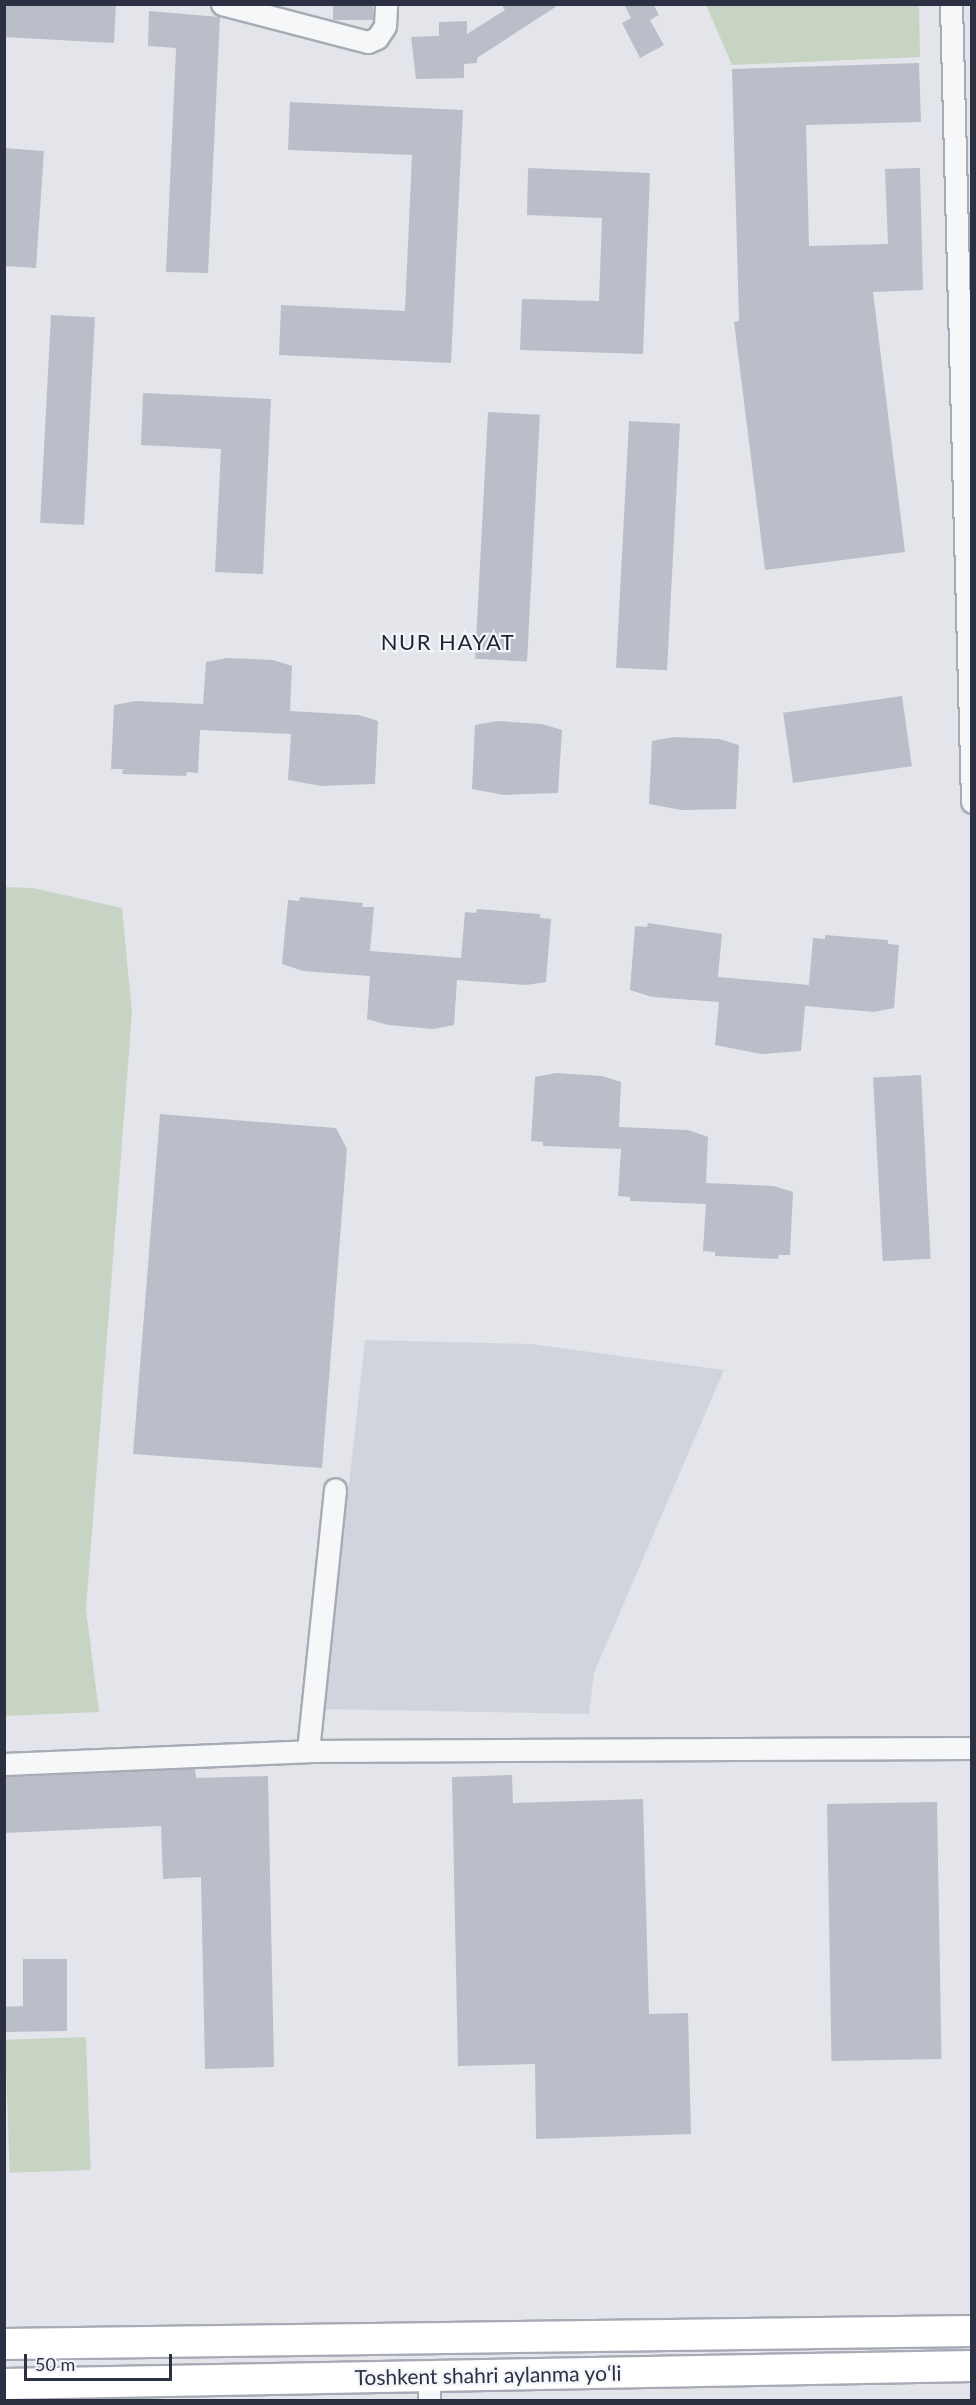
<!DOCTYPE html>
<html>
<head>
<meta charset="utf-8">
<style>
  body { margin:0 }
  #map { position:relative; width:976px; height:2405px; overflow:hidden; background:#e3e5eb; font-family:Lato,sans-serif }
  div>[style] { position:absolute }
  [style*='--x'] { left:calc(var(--x)*1px); top:calc(var(--y)*1px); width:calc(var(--w)*1px); rotate:calc(var(--a)*1deg) }
  .built>* { inset:0; background:#d1d4dd }
  .green>* { inset:0; background:#c7d4c4; transform-origin:0 0 }
  .building>* { inset:0; background:#babec8; transform-origin:0 0 }
  .roads { filter:drop-shadow(2px 0 #a8abb5) drop-shadow(-2px 0 #a8abb5) drop-shadow(0 2px #a8abb5) drop-shadow(0 -2px #a8abb5) }
  .minor>* { height:21px; margin:-10.5px; padding:0 10.5px; transform-origin:10.5px; border-radius:10.5px; background:#f6f7f9 }
  .highway>* { height:30px; margin:-15px; padding:0 15px; transform-origin:15px; border-radius:15px; background:#fff }
  span { translate:-50% -50%; white-space:nowrap; text-align:center; line-height:1.15; -webkit-text-stroke:4.5px #f3f5f8; paint-order:stroke }
  .street-label { font-size:21px; color:#2b3143 }
  .neighbourhood-label { font-size:22px; color:#1d2334; letter-spacing:1.5px }
  .frame { position:absolute; inset:0; border:6px solid #2b3143; pointer-events:none }
  .scale { position:absolute; left:24px; top:2354px; width:148px; height:27px; box-sizing:border-box; border:3px solid #2b3143; border-top:0; padding-left:8px; font-size:18px; line-height:21px; white-space:nowrap; color:#2b3143; -webkit-text-stroke:4px #f3f5f8; paint-order:stroke }
</style>
</head>
<body>
<div id="map">
  <div class="built">
    <i style="clip-path:polygon(365px 1340px,531px 1344px,724px 1370px,594px 1673px,589px 1714px,324px 1709px)"></i>
  </div>
  <div class="green">
    <i style="clip-path:polygon(706px 5px,919px 5px,920px 57px,732px 65px)"></i>
    <i style="clip-path:polygon(4px 887px,33px 888px,122px 908px,132px 1013px,86px 1609px,99px 1712px,5px 1716px)"></i>
    <i style="left:86px;top:2037px;width:133px;height:81px;rotate:88deg"></i>
  </div>
  <div class="building">
    <i style="clip-path:polygon(4px 4px,116px 4px,114px 43px,4px 37px)"></i>
    <i style="left:333px;top:4px;width:40px;height:16px"></i>
    <i style="clip-path:polygon(501px 4px,560px 4px,477px 58px,477px 63px,464px 64px,464px 78px,416px 79px,411px 37px,439px 36px,439px 22px,467px 21px,467px 34px,505px 10px)"></i>
    <i style="clip-path:polygon(624px 4px,653px 4px,659px 15px,650px 20px,664px 45px,640px 58px,622px 23px,631px 18px)"></i>
    <i style="clip-path:polygon(149px 11px,220px 17px,208px 273px,166px 272px,176px 48px,148px 46px)"></i>
    <i style="clip-path:polygon(919px 63px,921px 122px,806px 125px,809px 246px,888px 244px,885px 169px,920px 168px,923px 290px,873px 292px,905px 552px,765px 570px,734px 322px,739px 321px,732px 69px)"></i>
    <i style="clip-path:polygon(290px 102px,463px 110px,451px 363px,279px 355px,281px 305px,405px 311px,412px 155px,288px 150px)"></i>
    <i style="clip-path:polygon(4px 148px,44px 151px,36px 268px,4px 266px)"></i>
    <i style="clip-path:polygon(528px 168px,650px 173px,643px 354px,520px 350px,522px 299px,599px 301px,602px 218px,527px 215px)"></i>
    <i style="left:51px;top:315px;width:44px;height:208px;rotate:3deg"></i>
    <i style="clip-path:polygon(143px 393px,271px 399px,263px 574px,215px 572px,221px 449px,141px 445px)"></i>
    <i style="left:488px;top:412px;width:52px;height:247px;rotate:3deg"></i>
    <i style="left:629px;top:421px;width:51px;height:247px;rotate:3deg"></i>
    <i style="clip-path:polygon(228px 658px,273px 660px,292px 666px,290px 711px,359px 715px,378px 721px,375px 784px,321px 786px,288px 780px,291px 734px,200px 730px,198px 773px,187px 772px,186px 776px,122px 774px,123px 769px,111px 769px,114px 705px,136px 701px,203px 704px,206px 662px)"></i>
    <i style="left:902px;top:696px;width:71px;height:120px;rotate:82deg"></i>
    <i style="clip-path:polygon(497px 721px,542px 724px,562px 730px,558px 793px,504px 795px,472px 789px,475px 725px)"></i>
    <i style="clip-path:polygon(674px 737px,719px 739px,739px 745px,736px 809px,681px 810px,649px 804px,652px 741px)"></i>
    <i style="clip-path:polygon(300px 897px,363px 903px,362px 907px,374px 907px,370px 951px,461px 958px,465px 912px,476px 913px,477px 909px,540px 914px,540px 918px,551px 919px,546px 982px,526px 985px,457px 980px,454px 1025px,433px 1029px,388px 1025px,367px 1019px,370px 976px,303px 971px,282px 964px,288px 900px,299px 901px)"></i>
    <i style="clip-path:polygon(648px 923px,722px 934px,718px 977px,809px 985px,813px 938px,825px 939px,825px 935px,888px 940px,888px 944px,899px 945px,894px 1008px,874px 1012px,805px 1006px,801px 1051px,761px 1054px,715px 1045px,719px 1002px,652px 997px,630px 990px,635px 926px,647px 927px)"></i>
    <i style="clip-path:polygon(556px 1073px,602px 1076px,621px 1082px,619px 1127px,688px 1130px,708px 1137px,706px 1183px,774px 1186px,793px 1192px,790px 1255px,779px 1255px,778px 1259px,715px 1256px,715px 1252px,703px 1251px,706px 1204px,630px 1201px,630px 1197px,618px 1196px,621px 1149px,543px 1146px,543px 1142px,531px 1141px,535px 1077px)"></i>
    <i style="left:921px;top:1075px;width:184px;height:48px;rotate:87deg"></i>
    <i style="clip-path:polygon(160px 1114px,336px 1128px,347px 1149px,322px 1468px,133px 1454px)"></i>
    <i style="clip-path:polygon(195px 1769px,196px 1778px,268px 1776px,274px 2067px,205px 2069px,201px 1877px,163px 1879px,161px 1826px,4px 1833px,4px 1777px)"></i>
    <i style="clip-path:polygon(512px 1775px,513px 1803px,643px 1799px,649px 2014px,688px 2013px,691px 2134px,536px 2139px,535px 2064px,458px 2066px,452px 1777px)"></i>
    <i style="left:937px;top:1802px;width:257px;height:110px;rotate:89deg"></i>
    <i style="clip-path:polygon(23px 1959px,67px 1959px,67px 2031px,4px 2032px,4px 2007px,23px 2006px)"></i>
  </div>
  <div class="roads">
    <div class="minor">
      <i style="--x:222;--y:4;--w:151;--a:14.6"></i>
      <i style="--x:368;--y:42;--w:10;--a:-24"></i>
      <i style="--x:377;--y:38;--w:14;--a:-56"></i>
      <i style="--x:385;--y:26;--w:22;--a:-87"></i>
      <i style="--x:951;--y:4;--w:798;--a:88.49"></i>
      <i style="--x:308;--y:1751;--w:263;--a:-84.1"></i>
      <i style="--x:4;--y:1764;--w:304;--a:-2.4"></i>
      <i style="--x:308;--y:1751;--w:664;--a:-0.26"></i>
      <i style="--x:429;--y:2376;--w:24;--a:90"></i>
    </div>
    <div class="highway">
      <i style="--x:4;--y:2344;--w:968;--a:-0.77"></i>
      <i style="--x:4;--y:2384;--w:968;--a:-1.07"></i>
    </div>
  </div>
  <div class="street-label">
    <span style="left:488px;top:2375px;rotate:-1deg">Toshkent shahri aylanma yoʻli</span>
  </div>
  <div class="neighbourhood-label">
    <span style="left:448px;top:642px">NUR HAYAT</span>
  </div>
  <div class="frame"></div>
  <div class="scale">50 m</div>
</div>
</body>
</html>
